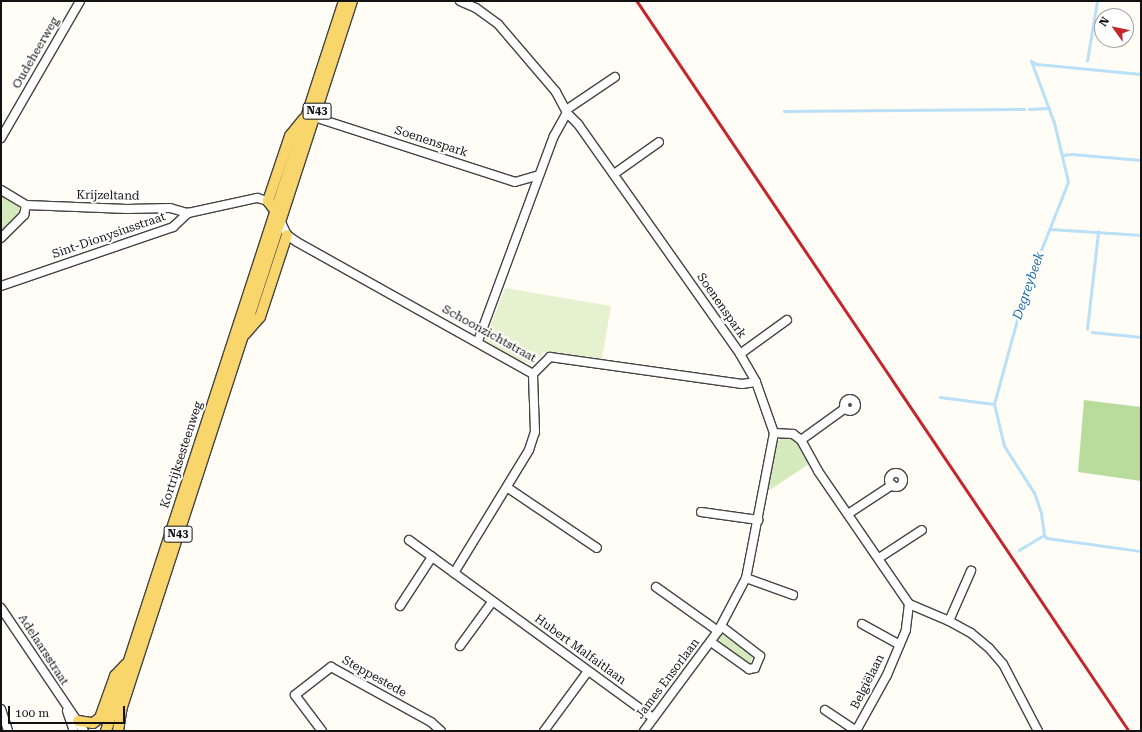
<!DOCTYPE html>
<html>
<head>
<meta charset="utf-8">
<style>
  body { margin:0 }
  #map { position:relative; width:1142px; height:732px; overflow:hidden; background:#fffdf5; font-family:"Roboto Serif",serif }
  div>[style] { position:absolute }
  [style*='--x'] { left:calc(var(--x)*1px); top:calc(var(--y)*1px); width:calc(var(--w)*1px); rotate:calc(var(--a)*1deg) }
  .green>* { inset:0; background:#d5ebbd }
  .forest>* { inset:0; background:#b9dc9c }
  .pitch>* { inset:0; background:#e6f2cf }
  .stream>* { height:2.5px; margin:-1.25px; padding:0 1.25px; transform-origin:1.25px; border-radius:1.25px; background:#b9e0f7 }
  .roads { filter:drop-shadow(1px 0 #444) drop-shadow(-1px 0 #444) drop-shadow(0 1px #444) drop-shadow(0 -1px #444) }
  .minor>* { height:8px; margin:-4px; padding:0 4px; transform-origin:4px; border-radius:4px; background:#fff }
  .minor>.ring { margin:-4px; padding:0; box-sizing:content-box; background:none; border:8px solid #fff; border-radius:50% }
  .major>* { height:10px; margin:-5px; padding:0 5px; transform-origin:5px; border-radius:5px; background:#f9d66b }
  .rail>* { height:2.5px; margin:-1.25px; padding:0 1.25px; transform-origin:1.25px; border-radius:1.25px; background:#c4262e }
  span { translate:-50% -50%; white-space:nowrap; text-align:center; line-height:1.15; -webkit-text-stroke:4px #fff; paint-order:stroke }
  .shield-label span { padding:1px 3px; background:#fff; border:1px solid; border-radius:3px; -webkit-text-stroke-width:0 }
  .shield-label { font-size:11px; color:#111; font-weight:700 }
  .street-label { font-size:12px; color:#111 }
  .water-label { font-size:13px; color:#1768a6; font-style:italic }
  .frame { position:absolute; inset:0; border:2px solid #111; pointer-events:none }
  .north { position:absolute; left:1094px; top:8px; width:40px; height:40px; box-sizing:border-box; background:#fff; border:1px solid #a0a0a0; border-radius:50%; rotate:303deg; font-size:11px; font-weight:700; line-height:16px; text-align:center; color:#111 }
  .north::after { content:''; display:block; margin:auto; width:14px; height:18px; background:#c4262e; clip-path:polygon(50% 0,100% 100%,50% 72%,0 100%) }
  .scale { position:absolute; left:8px; top:706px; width:117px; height:18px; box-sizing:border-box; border:2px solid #111; border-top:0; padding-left:5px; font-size:12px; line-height:14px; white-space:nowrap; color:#111; -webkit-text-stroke:3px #fff; paint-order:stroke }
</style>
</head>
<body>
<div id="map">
  <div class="green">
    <i style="clip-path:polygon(1px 196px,19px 207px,20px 212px,1px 233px)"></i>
    <i style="clip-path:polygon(782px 437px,793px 438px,798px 442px,809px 464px,768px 491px,775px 445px)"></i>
    <i style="clip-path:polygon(720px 633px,753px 655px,750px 664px,746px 665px,715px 641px)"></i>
  </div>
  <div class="forest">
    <i style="clip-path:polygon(1084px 400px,1141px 407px,1141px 481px,1078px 472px)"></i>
  </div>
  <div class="pitch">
    <i style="clip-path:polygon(505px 288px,611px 306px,602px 359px,544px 352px,533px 364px,517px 361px,484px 342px)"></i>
  </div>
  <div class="stream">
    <i style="--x:1087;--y:61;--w:61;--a:-80.5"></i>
    <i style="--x:1029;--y:109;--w:20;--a:-3"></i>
    <i style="--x:784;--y:111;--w:240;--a:-0.5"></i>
    <i style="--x:1062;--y:155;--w:10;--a:-6"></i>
    <i style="--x:1072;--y:154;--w:69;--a:5"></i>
    <i style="--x:1050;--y:229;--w:91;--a:3.8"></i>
    <i style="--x:1087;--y:329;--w:98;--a:-83.5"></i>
    <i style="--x:1092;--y:332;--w:49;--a:5.8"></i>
    <i style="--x:940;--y:397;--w:54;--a:7.4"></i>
    <i style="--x:1044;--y:535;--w:4;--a:45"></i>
    <i style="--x:1047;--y:538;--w:95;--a:7.9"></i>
    <i style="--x:1019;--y:550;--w:29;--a:-31"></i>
    <i style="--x:1044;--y:535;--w:22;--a:-98"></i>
    <i style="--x:1041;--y:513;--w:21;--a:-109"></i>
    <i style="--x:1034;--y:493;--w:56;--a:-122.6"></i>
    <i style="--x:1004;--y:446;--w:43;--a:-103.4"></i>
    <i style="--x:994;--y:404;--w:117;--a:-74.7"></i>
    <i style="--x:1025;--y:291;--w:117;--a:-68.5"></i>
    <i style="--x:1068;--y:182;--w:61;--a:-103.3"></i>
    <i style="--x:1054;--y:123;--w:66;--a:-110.4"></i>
    <i style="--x:1031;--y:61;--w:7;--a:27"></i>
    <i style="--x:1037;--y:64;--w:104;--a:5.5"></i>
  </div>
  <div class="roads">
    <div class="minor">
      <i style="--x:460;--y:1;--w:17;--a:24"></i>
      <i style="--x:476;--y:8;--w:27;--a:36"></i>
      <i style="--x:498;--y:24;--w:89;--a:49.5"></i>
      <i style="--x:556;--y:92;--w:24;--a:62"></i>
      <i style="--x:567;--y:113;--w:16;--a:45"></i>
      <i style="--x:578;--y:124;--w:281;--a:54.8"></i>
      <i style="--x:740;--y:354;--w:32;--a:60"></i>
      <i style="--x:756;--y:382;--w:54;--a:70.6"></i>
      <i style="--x:774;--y:433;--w:148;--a:100.9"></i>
      <i style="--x:746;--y:578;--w:60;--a:117.8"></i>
      <i style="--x:718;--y:631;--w:124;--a:126.5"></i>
      <i style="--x:566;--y:110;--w:59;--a:-34"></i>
      <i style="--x:314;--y:117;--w:211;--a:17.9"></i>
      <i style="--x:515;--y:182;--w:25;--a:-16"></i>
      <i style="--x:1;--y:138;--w:158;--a:-60"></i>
      <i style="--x:614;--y:174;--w:55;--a:-35.4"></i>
      <i style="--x:1;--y:190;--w:29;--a:31"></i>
      <i style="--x:26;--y:205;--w:101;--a:2.3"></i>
      <i style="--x:127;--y:209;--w:43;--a:-1.3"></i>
      <i style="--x:170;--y:208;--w:19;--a:16"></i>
      <i style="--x:280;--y:220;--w:17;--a:65"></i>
      <i style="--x:287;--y:235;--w:12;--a:35"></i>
      <i style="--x:297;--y:242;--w:270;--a:29.2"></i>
      <i style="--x:533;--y:374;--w:24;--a:-45"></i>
      <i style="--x:550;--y:357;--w:194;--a:8"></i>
      <i style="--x:742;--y:384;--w:14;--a:-8"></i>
      <i style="--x:1;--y:238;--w:33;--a:-45"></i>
      <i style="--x:24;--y:215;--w:10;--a:-79"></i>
      <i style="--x:1;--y:286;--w:182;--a:-18.9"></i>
      <i style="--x:173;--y:227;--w:21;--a:-43"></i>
      <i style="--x:188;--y:213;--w:71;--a:-12.3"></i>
      <i style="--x:257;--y:198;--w:11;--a:15"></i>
      <i style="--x:478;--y:341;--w:219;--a:-69.7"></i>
      <i style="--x:554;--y:136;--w:26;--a:-61"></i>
      <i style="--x:740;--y:354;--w:58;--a:-35.9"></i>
      <i class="ring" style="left:844px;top:399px;width:4px;height:4px"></i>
      <i style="--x:774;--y:433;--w:19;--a:3"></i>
      <i style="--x:793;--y:434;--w:10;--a:37"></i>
      <i style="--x:801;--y:440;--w:35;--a:61"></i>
      <i style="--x:818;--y:471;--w:161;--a:55.6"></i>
      <i style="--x:909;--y:604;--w:26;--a:97"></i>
      <i style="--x:906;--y:630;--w:49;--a:112.9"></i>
      <i style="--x:887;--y:675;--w:64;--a:119"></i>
      <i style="--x:801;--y:440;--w:53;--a:-35.8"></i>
      <i class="ring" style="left:889px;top:473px;width:6px;height:6px"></i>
      <i style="--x:508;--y:488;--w:107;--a:34"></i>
      <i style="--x:701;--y:512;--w:58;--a:8"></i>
      <i style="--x:848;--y:514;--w:53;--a:-33.4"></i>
      <i style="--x:409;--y:540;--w:302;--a:36.1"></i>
      <i style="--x:879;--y:558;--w:51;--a:-33.1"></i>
      <i style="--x:454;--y:573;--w:144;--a:-58.6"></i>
      <i style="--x:529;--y:450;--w:19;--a:-72"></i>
      <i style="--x:535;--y:432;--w:58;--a:-92"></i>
      <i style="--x:746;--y:578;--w:50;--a:19.9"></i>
      <i style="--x:656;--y:587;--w:76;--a:35.4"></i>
      <i style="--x:909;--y:604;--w:43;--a:23"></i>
      <i style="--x:949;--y:621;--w:25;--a:29"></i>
      <i style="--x:971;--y:633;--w:23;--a:40"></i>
      <i style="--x:989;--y:648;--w:21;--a:49"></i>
      <i style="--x:1003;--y:664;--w:76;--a:62.4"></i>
      <i style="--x:400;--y:606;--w:59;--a:-56.9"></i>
      <i style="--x:1;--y:608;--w:148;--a:56"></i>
      <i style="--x:949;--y:621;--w:55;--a:-66.3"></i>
      <i style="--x:862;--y:624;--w:43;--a:28.9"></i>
      <i style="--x:711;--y:642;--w:47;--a:35.4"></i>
      <i style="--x:749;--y:669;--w:6;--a:-9"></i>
      <i style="--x:755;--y:668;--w:13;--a:-67"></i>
      <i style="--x:760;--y:656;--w:49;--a:-142.4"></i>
      <i style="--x:460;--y:646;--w:54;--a:-54"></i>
      <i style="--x:1;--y:709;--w:23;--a:72"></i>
      <i style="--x:825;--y:710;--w:37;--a:34"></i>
      <i style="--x:67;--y:711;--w:21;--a:71"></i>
      <i style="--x:322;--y:731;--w:45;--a:-126.9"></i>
      <i style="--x:295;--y:695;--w:46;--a:-37.9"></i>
      <i style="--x:331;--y:667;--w:114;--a:28.8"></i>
      <i style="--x:431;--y:722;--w:13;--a:42"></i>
      <i style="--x:544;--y:731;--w:74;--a:-53.7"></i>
    </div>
    <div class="major">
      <i style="--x:277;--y:213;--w:15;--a:-127"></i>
      <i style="--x:268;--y:201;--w:69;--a:-71.3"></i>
      <i style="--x:290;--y:136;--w:22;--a:-51"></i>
      <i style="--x:245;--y:334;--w:23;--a:-49"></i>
      <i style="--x:260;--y:317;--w:86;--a:-71.8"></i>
      <i style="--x:78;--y:721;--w:15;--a:8"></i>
      <i style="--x:93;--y:723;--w:9;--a:-36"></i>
      <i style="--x:100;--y:718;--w:45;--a:-70.3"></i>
      <i style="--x:115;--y:676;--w:16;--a:-47"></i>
      <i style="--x:106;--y:731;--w:768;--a:-71.94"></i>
      <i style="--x:118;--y:731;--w:24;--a:-81"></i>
      <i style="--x:122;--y:707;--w:743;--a:-71.96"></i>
    </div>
  </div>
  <div class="rail">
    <i style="--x:637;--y:1;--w:880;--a:56.02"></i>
  </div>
  <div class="shield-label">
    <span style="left:317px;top:111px">N43</span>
    <span style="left:178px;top:534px">N43</span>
  </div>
  <div class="street-label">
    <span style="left:36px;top:53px;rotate:-60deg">Oudeheerweg</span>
    <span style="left:431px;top:142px;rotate:18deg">Soenenspark</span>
    <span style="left:108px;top:196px;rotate:1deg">Krijzeltand</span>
    <span style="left:109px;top:236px;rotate:-19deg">Sint-Dionysiusstraat</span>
    <span style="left:721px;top:306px;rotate:55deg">Soenenspark</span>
    <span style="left:489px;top:334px;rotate:29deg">Schoonzichtstraat</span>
    <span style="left:182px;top:455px;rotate:-72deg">Kortrijksesteenweg</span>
    <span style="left:43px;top:650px;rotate:57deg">Adelaarsstraat</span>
    <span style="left:580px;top:650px;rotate:36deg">Hubert Malfaitlaan</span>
    <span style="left:374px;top:677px;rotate:29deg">Steppestede</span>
    <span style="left:668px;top:679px;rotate:-53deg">James Ensorlaan</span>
    <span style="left:868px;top:682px;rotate:-63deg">Belgiëlaan</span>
  </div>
  <div class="water-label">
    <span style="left:1029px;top:286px;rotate:-71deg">Degreybeek</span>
  </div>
  <div class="frame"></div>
  <div class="north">N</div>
  <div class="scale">100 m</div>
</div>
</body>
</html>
